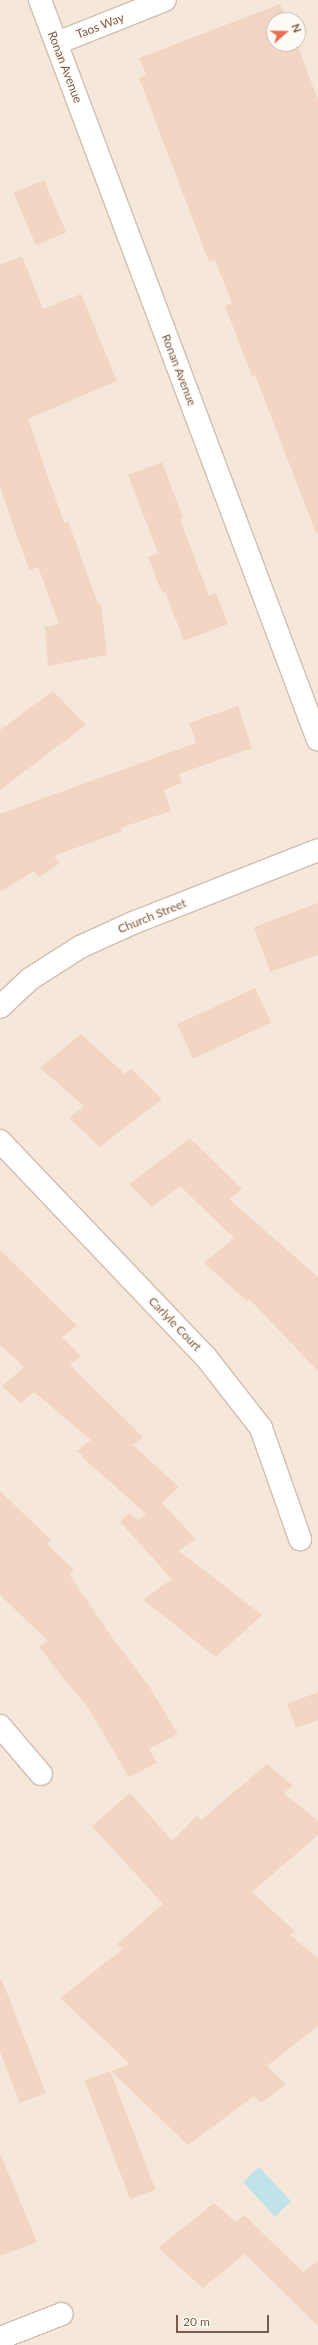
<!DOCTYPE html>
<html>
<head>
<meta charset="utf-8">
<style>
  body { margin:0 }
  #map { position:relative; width:318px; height:2345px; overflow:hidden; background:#fdf6ec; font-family:Lato,sans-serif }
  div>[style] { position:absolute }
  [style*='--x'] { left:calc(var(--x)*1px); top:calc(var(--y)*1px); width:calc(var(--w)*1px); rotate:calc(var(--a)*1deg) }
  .residential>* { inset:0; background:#f5e8da }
  .water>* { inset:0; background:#bfe3e8; transform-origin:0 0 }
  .building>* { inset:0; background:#f3d5c3; transform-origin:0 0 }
  .roads { filter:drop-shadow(1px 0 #d1beb0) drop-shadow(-1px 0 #d1beb0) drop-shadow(0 1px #d1beb0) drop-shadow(0 -1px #d1beb0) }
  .minor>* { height:22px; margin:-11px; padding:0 11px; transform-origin:11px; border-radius:11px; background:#fff }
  span { translate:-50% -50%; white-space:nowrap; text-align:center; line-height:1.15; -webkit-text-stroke:3px #fffaf3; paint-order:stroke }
  .street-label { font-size:12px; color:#7a5c4d }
  .north { position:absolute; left:266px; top:12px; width:40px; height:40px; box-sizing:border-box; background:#fffaf3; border:1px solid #cabbb1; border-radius:50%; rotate:70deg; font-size:11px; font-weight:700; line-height:16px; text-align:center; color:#7a5c4d }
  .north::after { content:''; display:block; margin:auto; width:14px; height:18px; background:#e76f51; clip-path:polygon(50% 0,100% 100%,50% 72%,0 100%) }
  .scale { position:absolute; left:176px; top:2315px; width:93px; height:18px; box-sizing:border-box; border:2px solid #7a5c4d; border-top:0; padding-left:5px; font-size:12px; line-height:14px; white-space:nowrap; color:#7a5c4d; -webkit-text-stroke:3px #fffaf3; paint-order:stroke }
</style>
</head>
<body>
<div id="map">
  <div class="residential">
    <i style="clip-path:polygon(evenodd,0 0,318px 0,318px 2345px,0 2345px,0 0,274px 20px,298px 20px,298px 44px,274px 44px,274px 20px)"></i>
  </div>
  <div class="water">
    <i style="left:259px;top:2167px;width:47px;height:22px;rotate:47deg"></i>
  </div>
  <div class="building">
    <i style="clip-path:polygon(280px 4px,285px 17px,287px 16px,288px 20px,274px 20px,274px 44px,297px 44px,318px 100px,318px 533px,316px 533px,255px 375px,252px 376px,225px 306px,232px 303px,215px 260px,209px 262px,139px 78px,146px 75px,139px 58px)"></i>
    <i style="left:44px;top:180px;width:57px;height:33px;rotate:67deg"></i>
    <i style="clip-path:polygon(22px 256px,43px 309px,81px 294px,117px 381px,28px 419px,64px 523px,68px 521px,98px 604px,101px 604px,107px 655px,48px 666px,45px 627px,59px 624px,38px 567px,29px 570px,0 487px,0 265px)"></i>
    <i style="clip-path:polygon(162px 462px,183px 518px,180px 519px,209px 596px,216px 593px,228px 624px,184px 641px,165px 592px,162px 593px,148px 557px,158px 553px,128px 475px)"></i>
    <i style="clip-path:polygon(53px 691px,86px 725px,0 790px,0 730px)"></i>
    <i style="clip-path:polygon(238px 706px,252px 748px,179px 774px,182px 783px,164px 790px,171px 811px,120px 828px,122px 831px,54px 856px,60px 863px,39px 877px,34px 871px,0 892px,0 814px,196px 743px,189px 723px)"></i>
    <i style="clip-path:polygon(318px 903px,318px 955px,270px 972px,254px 927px)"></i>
    <i style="left:255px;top:988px;width:38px;height:86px;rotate:65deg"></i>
    <i style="clip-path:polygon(81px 1034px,125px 1074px,131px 1069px,162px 1099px,100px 1147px,69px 1118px,84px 1106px,40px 1068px)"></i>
    <i style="clip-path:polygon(190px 1138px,242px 1189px,229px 1199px,318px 1277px,318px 1371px,249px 1299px,247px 1301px,204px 1263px,234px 1238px,180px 1186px,152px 1207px,129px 1184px)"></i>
    <i style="clip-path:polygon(0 1250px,77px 1326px,62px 1337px,81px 1356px,70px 1365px,143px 1437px,133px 1445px,179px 1487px,162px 1503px,196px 1539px,179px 1551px,262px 1615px,216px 1657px,143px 1600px,172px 1579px,120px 1522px,129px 1513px,138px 1520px,146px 1514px,82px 1457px,83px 1456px,77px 1451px,91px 1440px,34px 1392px,21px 1403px,2px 1386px,24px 1367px,0 1345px)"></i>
    <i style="clip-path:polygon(0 1491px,51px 1540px,47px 1544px,74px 1570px,69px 1574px,111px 1636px,149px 1686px,178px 1734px,149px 1749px,157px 1763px,129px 1777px,87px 1706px,55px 1668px,39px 1646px,48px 1641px,0 1595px)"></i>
    <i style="clip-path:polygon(318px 1692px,318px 1720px,296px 1728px,287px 1704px)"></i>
    <i style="clip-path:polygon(267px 1764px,293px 1786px,284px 1793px,318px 1821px,318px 1835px,252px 1892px,295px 1931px,290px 1935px,318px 1958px,318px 2026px,267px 2066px,286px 2084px,261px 2103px,254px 2096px,188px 2145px,111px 2071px,130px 2064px,60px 1998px,123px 1949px,117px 1944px,163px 1904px,92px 1826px,130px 1793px,172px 1841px,197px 1816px,201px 1820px)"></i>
    <i style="clip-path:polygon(0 1980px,2px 1980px,46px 2093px,20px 2103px,0 2052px)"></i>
    <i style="left:110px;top:2071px;width:127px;height:27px;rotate:69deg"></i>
    <i style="clip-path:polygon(0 2153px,37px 2242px,0 2256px)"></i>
    <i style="clip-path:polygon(214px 2203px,236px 2222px,244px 2215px,303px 2272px,318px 2261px,318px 2326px,245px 2254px,203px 2288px,158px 2248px)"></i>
  </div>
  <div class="roads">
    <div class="minor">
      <i style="--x:40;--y:0;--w:790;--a:69.41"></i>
      <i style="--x:57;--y:43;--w:116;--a:-21.7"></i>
      <i style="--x:0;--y:1007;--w:41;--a:-43"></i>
      <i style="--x:30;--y:979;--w:59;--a:-32.6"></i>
      <i style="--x:80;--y:947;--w:58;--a:-24.4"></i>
      <i style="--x:133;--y:923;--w:199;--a:-21.5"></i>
      <i style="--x:0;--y:1141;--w:297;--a:46.4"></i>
      <i style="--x:205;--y:1356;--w:91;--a:52.1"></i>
      <i style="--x:261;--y:1428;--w:118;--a:70.6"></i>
      <i style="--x:0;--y:1726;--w:63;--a:49.5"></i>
      <i style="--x:0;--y:2338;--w:66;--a:-21.2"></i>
    </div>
  </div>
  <div class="street-label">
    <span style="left:100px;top:26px;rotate:-21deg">Taos Way</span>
    <span style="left:65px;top:67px;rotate:69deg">Ronan Avenue</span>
    <span style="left:179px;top:370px;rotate:69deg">Ronan Avenue</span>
    <span style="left:152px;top:916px;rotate:-22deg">Church Street</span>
    <span style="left:175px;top:1324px;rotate:46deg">Carlyle Court</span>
  </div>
  <div class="north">N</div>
  <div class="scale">20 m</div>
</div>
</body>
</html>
